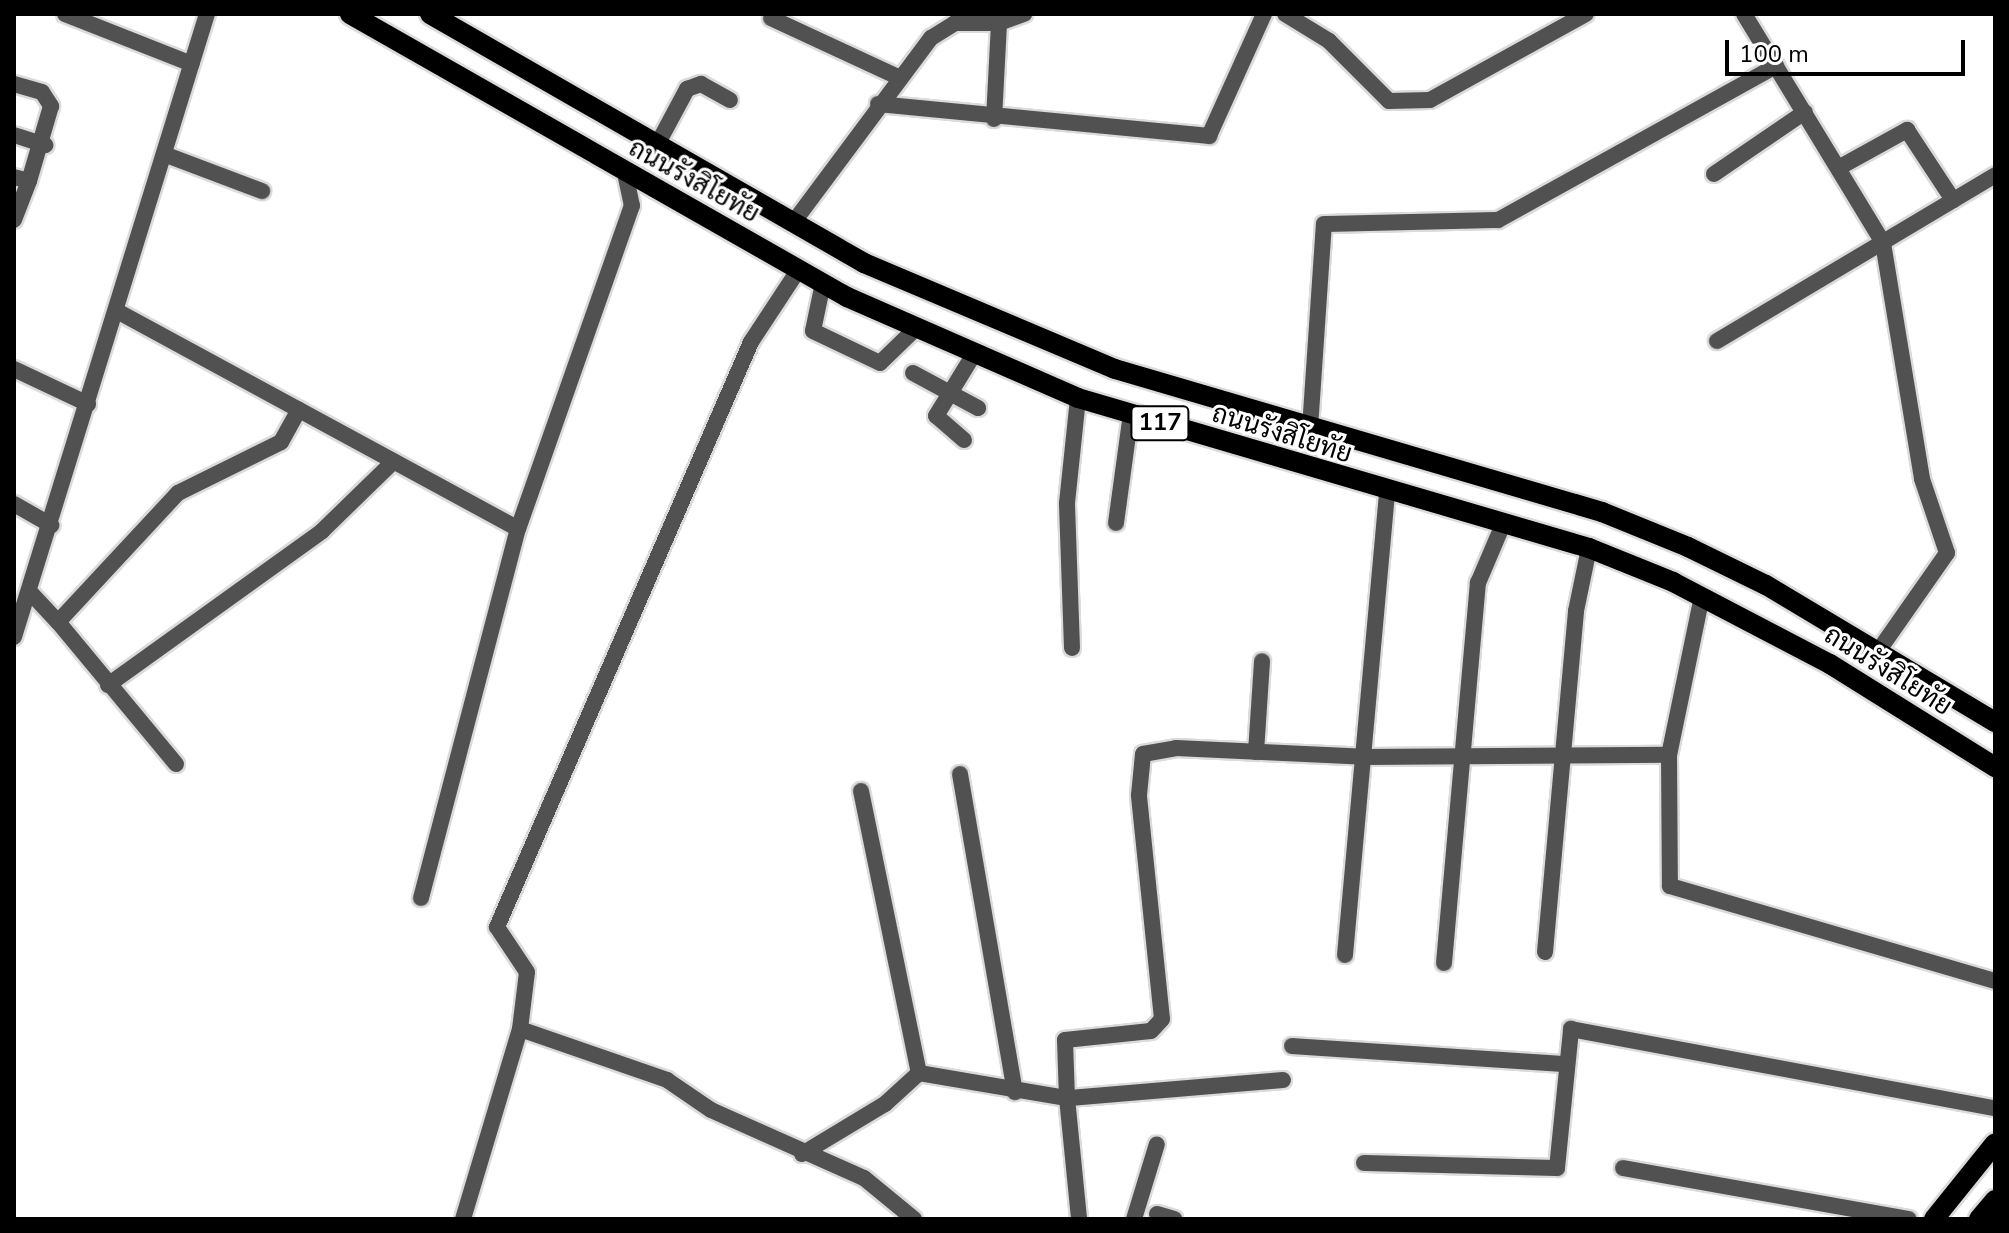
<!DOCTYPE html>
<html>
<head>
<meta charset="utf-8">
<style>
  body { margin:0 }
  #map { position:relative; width:2009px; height:1233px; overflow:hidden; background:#fff; font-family:"Nunito Sans",Sarabun,sans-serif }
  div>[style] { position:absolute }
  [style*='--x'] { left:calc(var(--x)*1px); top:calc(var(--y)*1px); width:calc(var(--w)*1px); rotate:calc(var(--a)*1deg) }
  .roads { filter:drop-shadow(2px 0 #dbdbdb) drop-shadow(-2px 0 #dbdbdb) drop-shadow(0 2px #dbdbdb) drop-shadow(0 -2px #dbdbdb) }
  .minor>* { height:16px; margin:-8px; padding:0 8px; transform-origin:8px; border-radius:8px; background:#515151 }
  .major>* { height:20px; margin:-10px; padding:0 10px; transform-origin:10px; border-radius:10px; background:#000 }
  span { translate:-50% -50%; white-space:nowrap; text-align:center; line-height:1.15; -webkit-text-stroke:6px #fff; paint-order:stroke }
  .shield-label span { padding:2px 6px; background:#fff; border:2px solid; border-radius:6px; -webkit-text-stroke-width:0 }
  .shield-label { font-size:24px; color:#000; font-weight:700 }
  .street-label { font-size:26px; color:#000 }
  .frame { position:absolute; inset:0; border:16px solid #000; pointer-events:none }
  .scale { position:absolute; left:1725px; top:40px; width:240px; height:36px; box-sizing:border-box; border:4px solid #000; border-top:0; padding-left:10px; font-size:24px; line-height:28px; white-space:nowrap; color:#000; -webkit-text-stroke:6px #fff; paint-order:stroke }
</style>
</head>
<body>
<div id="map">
  <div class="roads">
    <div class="minor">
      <i style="--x:65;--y:14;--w:136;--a:21.5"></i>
      <i style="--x:1285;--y:14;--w:52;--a:31.5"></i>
      <i style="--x:1329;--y:41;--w:85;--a:45"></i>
      <i style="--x:1389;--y:101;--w:41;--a:-1.4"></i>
      <i style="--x:1430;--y:100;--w:178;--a:-28.9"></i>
      <i style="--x:1744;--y:14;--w:268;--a:58.7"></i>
      <i style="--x:1883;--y:243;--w:239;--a:80.6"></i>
      <i style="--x:1922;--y:479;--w:78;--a:71.3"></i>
      <i style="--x:1947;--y:553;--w:118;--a:125"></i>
      <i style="--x:771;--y:18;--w:138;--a:24.9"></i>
      <i style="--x:14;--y:84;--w:29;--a:16"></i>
      <i style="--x:42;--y:92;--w:17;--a:57"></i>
      <i style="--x:51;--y:106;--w:78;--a:106.3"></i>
      <i style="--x:29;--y:181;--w:16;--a:-165"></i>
      <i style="--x:878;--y:104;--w:333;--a:5.5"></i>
      <i style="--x:1209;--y:136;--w:134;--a:-65.7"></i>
      <i style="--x:994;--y:119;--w:96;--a:-87"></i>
      <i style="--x:14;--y:135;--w:33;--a:18"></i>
      <i style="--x:657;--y:145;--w:64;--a:-61.8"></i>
      <i style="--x:687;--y:89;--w:15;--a:-20"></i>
      <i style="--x:701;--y:84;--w:33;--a:29"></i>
      <i style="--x:164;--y:154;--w:105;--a:20.7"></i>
      <i style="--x:1840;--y:167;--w:77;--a:-28.9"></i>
      <i style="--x:1907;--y:130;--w:84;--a:56.7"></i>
      <i style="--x:1714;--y:174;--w:110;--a:-34.3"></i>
      <i style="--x:14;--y:220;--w:42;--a:-69"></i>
      <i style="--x:793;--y:223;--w:231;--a:-53.3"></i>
      <i style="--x:931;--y:38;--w:28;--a:-32"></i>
      <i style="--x:955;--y:23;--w:44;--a:0"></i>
      <i style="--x:999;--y:23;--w:27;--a:-20"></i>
      <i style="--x:823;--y:283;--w:49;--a:101.8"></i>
      <i style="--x:813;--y:331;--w:74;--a:25.5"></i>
      <i style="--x:880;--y:363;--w:50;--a:-44.2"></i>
      <i style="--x:117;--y:311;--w:456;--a:28.5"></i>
      <i style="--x:1717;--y:341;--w:324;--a:-30.8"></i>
      <i style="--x:14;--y:369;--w:82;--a:25.3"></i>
      <i style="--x:913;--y:373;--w:74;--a:28.3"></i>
      <i style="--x:1310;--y:428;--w:204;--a:-86.1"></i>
      <i style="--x:1324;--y:224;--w:174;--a:-1.3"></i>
      <i style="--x:1498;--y:220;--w:318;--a:-29"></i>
      <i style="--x:964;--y:440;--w:37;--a:-139"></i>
      <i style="--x:936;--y:416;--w:73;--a:-58.5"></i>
      <i style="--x:14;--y:504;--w:43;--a:29.6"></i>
      <i style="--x:1116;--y:523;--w:110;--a:-82.2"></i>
      <i style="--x:29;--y:591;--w:42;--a:46.9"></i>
      <i style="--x:1702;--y:596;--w:162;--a:101.7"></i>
      <i style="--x:1669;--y:755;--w:131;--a:89.6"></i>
      <i style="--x:1670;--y:886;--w:339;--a:16.3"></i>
      <i style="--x:14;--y:637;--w:652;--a:-72.79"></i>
      <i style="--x:1072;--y:648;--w:145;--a:-92"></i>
      <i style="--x:1067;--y:503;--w:106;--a:-84"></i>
      <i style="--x:108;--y:685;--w:264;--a:-35.7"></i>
      <i style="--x:322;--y:531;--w:100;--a:-44.2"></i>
      <i style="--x:1256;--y:752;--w:91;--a:-86.2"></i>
      <i style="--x:176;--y:764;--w:185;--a:-129.7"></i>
      <i style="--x:58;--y:622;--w:176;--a:-47.1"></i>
      <i style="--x:178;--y:493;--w:115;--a:-26.3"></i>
      <i style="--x:281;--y:442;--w:37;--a:-61"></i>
      <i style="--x:960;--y:774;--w:323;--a:80.2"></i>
      <i style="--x:861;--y:791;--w:288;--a:78.4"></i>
      <i style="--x:421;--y:898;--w:382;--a:-75.3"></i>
      <i style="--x:518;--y:529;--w:343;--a:-70.6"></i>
      <i style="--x:632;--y:206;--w:34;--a:-102"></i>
      <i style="--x:1545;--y:952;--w:342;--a:-84.8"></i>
      <i style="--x:1576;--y:611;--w:64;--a:-78.3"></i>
      <i style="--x:1345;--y:955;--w:464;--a:-84.8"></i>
      <i style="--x:1444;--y:963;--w:382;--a:-84.9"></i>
      <i style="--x:1478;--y:583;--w:66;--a:-66.9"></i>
      <i style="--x:520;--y:1029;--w:156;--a:19.1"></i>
      <i style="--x:667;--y:1080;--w:53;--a:34.3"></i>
      <i style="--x:711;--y:1110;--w:167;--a:24"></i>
      <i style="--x:864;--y:1178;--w:65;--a:39.4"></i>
      <i style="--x:1292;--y:1046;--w:275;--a:3.8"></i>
      <i style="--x:919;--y:1073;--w:150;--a:9.6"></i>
      <i style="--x:1067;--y:1098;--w:122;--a:84.3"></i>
      <i style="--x:1283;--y:1080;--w:217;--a:175.2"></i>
      <i style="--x:1067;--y:1098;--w:58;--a:-92"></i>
      <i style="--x:1065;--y:1040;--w:86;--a:-6"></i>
      <i style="--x:1151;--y:1031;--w:16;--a:-47"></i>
      <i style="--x:1162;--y:1019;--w:225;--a:-95.9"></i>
      <i style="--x:1139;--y:795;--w:41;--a:-84.4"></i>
      <i style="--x:1143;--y:754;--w:34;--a:-10"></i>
      <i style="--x:1176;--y:748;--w:188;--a:2.7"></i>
      <i style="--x:1364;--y:757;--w:305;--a:-0.4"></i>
      <i style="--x:802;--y:1154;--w:97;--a:-31.1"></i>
      <i style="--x:885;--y:1104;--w:46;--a:-42.4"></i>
      <i style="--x:1364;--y:1163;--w:193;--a:1.5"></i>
      <i style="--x:1557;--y:1168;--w:140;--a:-84.2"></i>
      <i style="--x:1571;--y:1029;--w:431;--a:10.6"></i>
      <i style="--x:1623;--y:1168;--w:290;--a:10.1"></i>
      <i style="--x:1157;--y:1214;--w:18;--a:16"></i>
      <i style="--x:463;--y:1219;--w:198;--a:-73.3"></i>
      <i style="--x:520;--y:1029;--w:57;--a:-83"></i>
      <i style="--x:527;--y:972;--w:54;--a:-123.7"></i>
      <i style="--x:497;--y:927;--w:638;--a:-66.53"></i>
      <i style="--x:751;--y:342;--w:87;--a:-56.7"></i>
      <i style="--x:1134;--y:1219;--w:78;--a:-73"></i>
    </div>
    <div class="major">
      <i style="--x:350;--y:14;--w:572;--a:29.66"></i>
      <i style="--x:847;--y:297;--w:252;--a:23.6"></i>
      <i style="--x:1078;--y:398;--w:533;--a:16.36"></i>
      <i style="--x:1589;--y:548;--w:91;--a:22"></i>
      <i style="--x:1673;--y:582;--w:177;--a:27.6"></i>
      <i style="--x:1830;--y:664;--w:195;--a:32"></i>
      <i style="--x:430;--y:14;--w:500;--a:29.84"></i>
      <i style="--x:864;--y:263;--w:272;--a:22.9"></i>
      <i style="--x:1115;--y:369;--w:508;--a:16.36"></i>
      <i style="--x:1602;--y:512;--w:93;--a:22.1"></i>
      <i style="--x:1688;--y:547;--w:87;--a:26"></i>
      <i style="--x:1766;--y:585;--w:267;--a:30.9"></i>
      <i style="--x:1934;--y:1219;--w:97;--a:-51.2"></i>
      <i style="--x:1979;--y:1219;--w:25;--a:-50"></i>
    </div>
  </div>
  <div class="shield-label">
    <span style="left:1160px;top:423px">117</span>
  </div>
  <div class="street-label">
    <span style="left:694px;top:181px;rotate:29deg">ถนนรังสิโยทัย</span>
    <span style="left:1282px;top:434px;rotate:17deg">ถนนรังสิโยทัย</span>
    <span style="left:1888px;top:671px;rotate:32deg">ถนนรังสิโยทัย</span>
  </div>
  <div class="frame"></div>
  <div class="scale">100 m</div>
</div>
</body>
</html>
